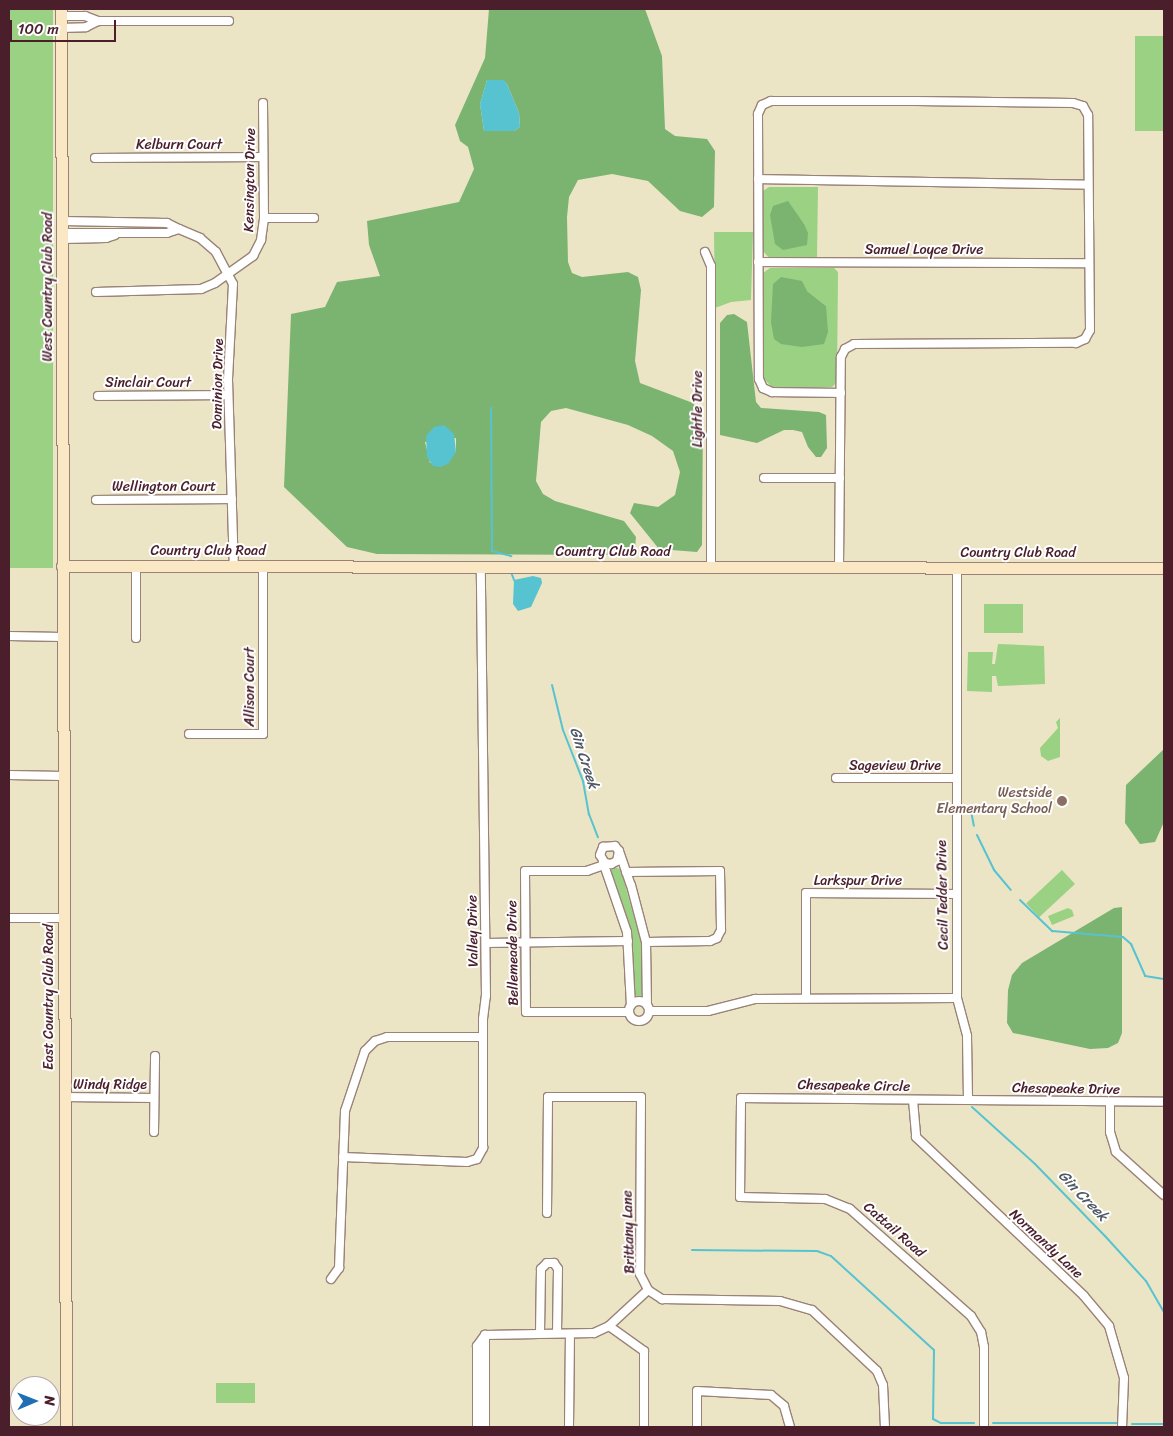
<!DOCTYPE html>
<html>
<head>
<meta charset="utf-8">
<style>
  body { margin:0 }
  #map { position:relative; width:1173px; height:1436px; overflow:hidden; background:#ebe5c5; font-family:Sriracha,sans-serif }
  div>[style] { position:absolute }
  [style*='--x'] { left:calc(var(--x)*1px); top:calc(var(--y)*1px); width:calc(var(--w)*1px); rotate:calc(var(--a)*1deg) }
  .green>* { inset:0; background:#9ad183; transform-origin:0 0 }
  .forest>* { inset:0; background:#7bb371 }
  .water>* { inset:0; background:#57c3d0 }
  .stream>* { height:2px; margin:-1px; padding:0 1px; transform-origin:1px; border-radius:1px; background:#57c3d0 }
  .roads { filter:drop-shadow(1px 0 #9a8278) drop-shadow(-1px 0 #9a8278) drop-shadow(0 1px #9a8278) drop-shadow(0 -1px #9a8278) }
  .street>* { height:8px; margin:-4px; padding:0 4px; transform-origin:4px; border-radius:4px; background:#fff }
  .street>.ring { margin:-4px; padding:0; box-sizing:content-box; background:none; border:8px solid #fff; border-radius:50% }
  .secondary>* { height:11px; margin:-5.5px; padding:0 5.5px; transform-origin:5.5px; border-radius:5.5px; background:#fae7c3 }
  .dots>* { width:14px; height:14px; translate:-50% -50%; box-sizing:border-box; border:2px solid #fff; border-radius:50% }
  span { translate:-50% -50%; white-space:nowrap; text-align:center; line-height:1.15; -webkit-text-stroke:4px #fff; paint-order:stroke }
  .street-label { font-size:14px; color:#4a1f2b }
  .education-label { font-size:14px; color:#785e54 }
  .right { translate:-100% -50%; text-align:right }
  .water-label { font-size:15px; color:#4f5865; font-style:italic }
  .frame { position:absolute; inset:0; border:10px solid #4a1f2b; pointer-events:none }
  .north { position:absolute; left:10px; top:1376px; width:50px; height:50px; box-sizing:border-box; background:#fff; border:1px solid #b7a5aa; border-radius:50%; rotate:89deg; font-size:14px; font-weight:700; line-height:20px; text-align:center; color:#4a1f2b }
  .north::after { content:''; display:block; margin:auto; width:18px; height:22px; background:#1f6fb2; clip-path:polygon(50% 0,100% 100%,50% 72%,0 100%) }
  .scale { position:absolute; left:10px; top:20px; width:106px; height:22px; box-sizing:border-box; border:2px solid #4a1f2b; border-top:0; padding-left:6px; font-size:15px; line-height:18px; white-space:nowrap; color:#4a1f2b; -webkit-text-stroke:4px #fff; paint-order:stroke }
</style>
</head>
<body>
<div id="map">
  <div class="green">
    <i style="left:9px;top:9px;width:44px;height:559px"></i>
    <i style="left:1135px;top:36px;width:29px;height:95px"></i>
    <i style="clip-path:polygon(evenodd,769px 187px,818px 187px,817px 259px,770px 259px,763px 251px,763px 191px,769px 187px,793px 211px,804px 224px,783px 250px,793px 211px)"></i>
    <i style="clip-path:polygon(714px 232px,753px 232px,751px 300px,731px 302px,715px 308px)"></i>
    <i style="clip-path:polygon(evenodd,770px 268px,834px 268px,838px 272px,837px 382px,832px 387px,773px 388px,764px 379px,763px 273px,770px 268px,807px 291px,826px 306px,802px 347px,807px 291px)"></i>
    <i style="left:984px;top:604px;width:39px;height:29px"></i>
    <i style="clip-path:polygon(998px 644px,1044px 646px,1045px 684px,998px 686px,996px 676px,992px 676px,992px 692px,967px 691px,968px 652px,993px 652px,992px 664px,995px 664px)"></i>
    <i style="clip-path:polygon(1060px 718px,1060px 757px,1048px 761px,1041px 756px,1040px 748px,1058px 728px,1056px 722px)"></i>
    <i style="clip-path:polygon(614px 866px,621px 870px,642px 945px,644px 994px,640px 998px,634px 994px,632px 947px,611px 871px)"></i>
    <i style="left:1062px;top:870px;width:19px;height:49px;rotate:47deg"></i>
    <i style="clip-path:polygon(1068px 908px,1072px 910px,1074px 916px,1052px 925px,1048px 916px)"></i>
    <i style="left:216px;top:1383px;width:39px;height:20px"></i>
  </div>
  <div class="forest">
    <i style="clip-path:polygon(evenodd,489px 9px,645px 9px,662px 56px,665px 129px,675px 136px,707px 139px,715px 151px,714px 207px,702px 217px,680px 211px,648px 181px,612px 174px,578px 180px,569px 197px,567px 217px,568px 262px,572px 273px,582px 277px,628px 272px,638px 277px,641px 290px,635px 361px,640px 383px,693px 403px,703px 413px,702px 545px,697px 552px,659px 549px,630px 513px,634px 503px,658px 507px,675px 495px,680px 472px,673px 451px,652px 436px,628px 425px,566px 408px,551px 411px,541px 422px,536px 481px,543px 494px,555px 501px,624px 521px,636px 537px,635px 548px,627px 555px,377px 554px,347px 547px,284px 487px,291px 314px,325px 307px,337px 282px,380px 276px,369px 245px,367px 221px,459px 202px,474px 169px,468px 147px,460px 141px,455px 125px,485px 58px,489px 9px,487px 80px,504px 81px,507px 84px,519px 113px,520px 127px,514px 131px,484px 131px,480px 104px,487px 80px,489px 9px,456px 438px,456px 452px,430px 463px,425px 442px,456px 438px)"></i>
    <i style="clip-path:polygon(788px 201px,804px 224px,808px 233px,807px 245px,783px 250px,775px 244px,770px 215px,773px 206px)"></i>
    <i style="clip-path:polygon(781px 277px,802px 281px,807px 291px,826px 306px,828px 332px,824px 344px,802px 347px,781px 344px,774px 339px,771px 322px,773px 284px)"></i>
    <i style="clip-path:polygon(734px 314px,747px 322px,756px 402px,761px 408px,819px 412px,826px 415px,827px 448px,821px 457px,816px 457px,808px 447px,802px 432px,793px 430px,784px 430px,757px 443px,720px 435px,720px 323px,727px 315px)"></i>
    <i style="clip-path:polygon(1164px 749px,1164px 822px,1155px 842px,1140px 844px,1125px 823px,1126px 785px)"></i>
    <i style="clip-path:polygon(1122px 907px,1122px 1033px,1118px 1043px,1108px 1048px,1090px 1049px,1013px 1033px,1007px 1023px,1008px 990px,1012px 975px,1022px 963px,1114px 908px)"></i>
  </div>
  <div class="water">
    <i style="clip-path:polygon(487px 80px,504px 80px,507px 84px,519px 113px,520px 127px,514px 131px,484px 131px,480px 104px)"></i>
    <i style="clip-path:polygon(444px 425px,454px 434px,456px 452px,448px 464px,440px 467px,433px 466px,427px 457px,426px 436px,434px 427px)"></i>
    <i style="clip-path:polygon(533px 576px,541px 578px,542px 583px,531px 607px,518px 611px,513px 604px,514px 580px)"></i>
  </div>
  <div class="stream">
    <i style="--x:491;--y:408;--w:143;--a:89.6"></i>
    <i style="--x:492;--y:551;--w:20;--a:15"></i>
    <i style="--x:511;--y:572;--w:9;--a:69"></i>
    <i style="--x:552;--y:685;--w:46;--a:76.3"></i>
    <i style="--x:563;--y:730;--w:55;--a:68.6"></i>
    <i style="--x:583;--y:781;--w:34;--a:80"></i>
    <i style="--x:589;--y:814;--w:25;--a:69"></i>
    <i style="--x:971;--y:811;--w:15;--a:79"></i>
    <i style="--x:977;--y:835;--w:39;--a:64"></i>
    <i style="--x:994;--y:870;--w:26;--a:50"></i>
    <i style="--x:1020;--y:900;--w:45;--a:44.1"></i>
    <i style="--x:1052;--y:931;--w:71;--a:4.8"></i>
    <i style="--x:1123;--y:937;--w:11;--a:41"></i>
    <i style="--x:1131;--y:944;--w:35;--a:66"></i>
    <i style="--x:1145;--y:976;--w:19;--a:9"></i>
    <i style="--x:972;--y:1107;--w:85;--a:42.1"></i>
    <i style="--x:1035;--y:1164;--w:100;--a:45.8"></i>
    <i style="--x:1105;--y:1236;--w:61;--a:47.7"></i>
    <i style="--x:1146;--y:1281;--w:36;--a:60"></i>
    <i style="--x:692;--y:1250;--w:125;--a:0.5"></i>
    <i style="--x:817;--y:1251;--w:15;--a:20"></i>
    <i style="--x:831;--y:1256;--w:139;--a:42.4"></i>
    <i style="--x:934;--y:1350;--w:69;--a:90.8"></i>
    <i style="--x:933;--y:1419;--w:9;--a:27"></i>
    <i style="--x:941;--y:1423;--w:33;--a:0"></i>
    <i style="--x:993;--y:1423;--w:125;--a:0"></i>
    <i style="--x:1132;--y:1424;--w:32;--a:0"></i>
  </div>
  <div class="roads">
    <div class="street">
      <i style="--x:61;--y:16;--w:24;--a:0"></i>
      <i style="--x:85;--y:16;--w:14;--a:21"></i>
      <i style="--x:98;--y:21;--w:131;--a:0"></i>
      <i style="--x:61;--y:28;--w:25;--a:-2"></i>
      <i style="--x:86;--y:27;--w:13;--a:-27"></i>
      <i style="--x:95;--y:158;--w:168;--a:-0.3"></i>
      <i style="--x:758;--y:179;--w:330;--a:1"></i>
      <i style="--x:264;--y:218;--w:50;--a:0"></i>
      <i style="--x:63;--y:221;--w:104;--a:1.1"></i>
      <i style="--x:167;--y:223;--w:13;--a:27"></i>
      <i style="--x:179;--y:229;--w:13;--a:162"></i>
      <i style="--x:167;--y:233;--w:104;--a:180"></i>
      <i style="--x:179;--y:229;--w:23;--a:23"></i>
      <i style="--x:200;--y:238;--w:21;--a:41"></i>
      <i style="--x:216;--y:252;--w:36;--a:62"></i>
      <i style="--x:233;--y:284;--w:96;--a:93"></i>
      <i style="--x:228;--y:380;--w:186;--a:88.2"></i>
      <i style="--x:63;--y:239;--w:43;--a:-1.3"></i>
      <i style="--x:106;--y:238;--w:9;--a:-18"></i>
      <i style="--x:705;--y:252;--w:15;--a:67"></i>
      <i style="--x:711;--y:266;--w:301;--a:90"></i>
      <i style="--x:758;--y:262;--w:331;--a:0.2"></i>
      <i style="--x:96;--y:292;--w:105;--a:-1.6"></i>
      <i style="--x:201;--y:289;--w:15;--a:-23"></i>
      <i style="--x:215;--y:283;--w:47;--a:-35.4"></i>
      <i style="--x:253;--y:256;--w:18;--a:-63"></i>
      <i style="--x:261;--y:240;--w:22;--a:-82"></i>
      <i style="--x:264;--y:218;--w:115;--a:-90.5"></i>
      <i style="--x:98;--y:396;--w:130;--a:-0.4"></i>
      <i style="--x:764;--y:478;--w:76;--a:0"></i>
      <i style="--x:96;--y:500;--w:136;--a:-0.4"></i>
      <i style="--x:839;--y:567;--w:210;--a:-89.5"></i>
      <i style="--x:841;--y:357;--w:9;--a:-63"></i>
      <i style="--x:845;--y:349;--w:10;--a:-29"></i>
      <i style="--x:854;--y:344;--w:222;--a:-0.3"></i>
      <i style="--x:1076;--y:343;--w:10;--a:-24"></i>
      <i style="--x:1085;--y:339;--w:10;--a:-61"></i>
      <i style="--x:1090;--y:330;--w:215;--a:-90.5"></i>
      <i style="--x:1088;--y:115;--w:10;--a:-119"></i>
      <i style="--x:1083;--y:106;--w:10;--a:-163"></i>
      <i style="--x:1073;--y:103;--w:157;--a:-179.3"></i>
      <i style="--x:916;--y:101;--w:145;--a:180"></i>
      <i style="--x:771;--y:101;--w:10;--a:156"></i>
      <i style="--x:762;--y:105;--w:10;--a:114"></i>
      <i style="--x:758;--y:114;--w:265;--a:89.8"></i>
      <i style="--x:759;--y:379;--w:10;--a:66"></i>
      <i style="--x:763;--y:388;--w:10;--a:24"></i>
      <i style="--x:772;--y:392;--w:69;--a:0.8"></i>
      <i style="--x:957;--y:568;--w:430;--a:90"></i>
      <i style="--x:957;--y:998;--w:39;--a:75"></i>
      <i style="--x:967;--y:1036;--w:64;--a:89.1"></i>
      <i style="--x:9;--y:636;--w:53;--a:1.1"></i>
      <i style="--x:136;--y:638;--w:72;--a:-90"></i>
      <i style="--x:189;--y:734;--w:74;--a:0"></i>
      <i style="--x:263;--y:734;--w:168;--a:-90"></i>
      <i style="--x:9;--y:775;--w:54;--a:1.1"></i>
      <i style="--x:836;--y:778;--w:119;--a:0"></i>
      <i style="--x:619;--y:851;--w:10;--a:101"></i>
      <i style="--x:617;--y:861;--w:7;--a:153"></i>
      <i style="--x:611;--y:864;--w:6;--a:-171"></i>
      <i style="--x:605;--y:863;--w:9;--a:-122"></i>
      <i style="--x:600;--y:855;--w:9;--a:-69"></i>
      <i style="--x:603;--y:847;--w:12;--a:-5"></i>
      <i style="--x:615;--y:846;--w:6;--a:51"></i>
      <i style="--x:619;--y:851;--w:36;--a:71"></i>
      <i style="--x:631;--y:885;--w:59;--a:75.3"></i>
      <i style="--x:646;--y:942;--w:63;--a:89.1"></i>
      <i style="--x:603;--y:862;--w:74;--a:71.1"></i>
      <i style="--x:627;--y:932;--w:73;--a:86.9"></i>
      <i style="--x:604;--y:865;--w:18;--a:161"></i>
      <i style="--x:587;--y:871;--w:62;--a:180"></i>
      <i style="--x:525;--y:871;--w:141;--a:89.6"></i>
      <i style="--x:526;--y:1012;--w:103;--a:0"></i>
      <i style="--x:626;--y:872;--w:94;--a:-0.6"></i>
      <i style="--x:720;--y:871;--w:59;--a:89"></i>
      <i style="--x:721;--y:930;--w:9;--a:117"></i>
      <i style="--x:717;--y:938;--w:8;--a:157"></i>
      <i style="--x:710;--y:941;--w:64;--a:179.1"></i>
      <i style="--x:9;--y:918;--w:55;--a:0"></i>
      <i style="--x:486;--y:943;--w:142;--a:-0.8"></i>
      <i style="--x:806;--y:998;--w:105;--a:-90"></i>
      <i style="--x:806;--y:893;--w:149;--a:0.4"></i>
      <i class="ring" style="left:629px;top:1001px;width:12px;height:12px"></i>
      <i style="--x:649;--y:1011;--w:59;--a:0"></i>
      <i style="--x:708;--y:1011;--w:49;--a:-14.3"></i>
      <i style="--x:755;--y:999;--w:202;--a:-0.3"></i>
      <i style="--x:64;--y:1097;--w:90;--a:0.6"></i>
      <i style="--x:913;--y:1100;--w:37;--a:85"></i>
      <i style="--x:916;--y:1137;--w:231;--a:43.4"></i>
      <i style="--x:1084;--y:1296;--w:39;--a:50"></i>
      <i style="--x:1109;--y:1326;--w:54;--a:73.9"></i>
      <i style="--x:1124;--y:1378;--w:49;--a:92.3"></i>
      <i style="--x:1110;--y:1102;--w:30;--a:90"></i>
      <i style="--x:1110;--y:1132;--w:21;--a:73"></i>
      <i style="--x:1116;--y:1152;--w:64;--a:41.9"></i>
      <i style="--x:154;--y:1132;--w:76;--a:-89.2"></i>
      <i style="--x:343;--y:1157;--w:124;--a:2.3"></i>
      <i style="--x:467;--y:1162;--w:10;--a:-17"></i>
      <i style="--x:477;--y:1159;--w:13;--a:-61"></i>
      <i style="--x:483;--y:1148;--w:129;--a:-90"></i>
      <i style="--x:483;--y:1019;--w:23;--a:-83"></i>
      <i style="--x:486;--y:996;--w:429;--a:-90.7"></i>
      <i style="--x:547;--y:1213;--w:116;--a:-89.5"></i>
      <i style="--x:548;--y:1097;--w:93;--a:0"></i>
      <i style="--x:641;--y:1097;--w:177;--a:90.3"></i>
      <i style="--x:640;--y:1274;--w:18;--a:63"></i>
      <i style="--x:648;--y:1290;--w:17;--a:33"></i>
      <i style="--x:662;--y:1299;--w:118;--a:1"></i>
      <i style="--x:780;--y:1301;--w:33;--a:16"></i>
      <i style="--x:812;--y:1310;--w:89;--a:43.2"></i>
      <i style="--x:877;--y:1371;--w:15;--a:67"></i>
      <i style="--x:883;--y:1385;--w:42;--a:87.3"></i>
      <i style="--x:331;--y:1279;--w:14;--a:-54"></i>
      <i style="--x:339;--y:1268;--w:157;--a:-87.8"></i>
      <i style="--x:345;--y:1111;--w:63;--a:-71.6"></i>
      <i style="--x:365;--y:1051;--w:14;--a:-45"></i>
      <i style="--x:375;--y:1041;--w:13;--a:-18"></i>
      <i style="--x:387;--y:1037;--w:96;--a:0"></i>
      <i style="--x:609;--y:1326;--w:43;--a:35.5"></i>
      <i style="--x:644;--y:1351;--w:76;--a:90"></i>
      <i style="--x:540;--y:1333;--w:64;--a:-89.1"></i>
      <i style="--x:541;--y:1269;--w:8;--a:-45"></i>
      <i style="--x:547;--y:1263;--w:7;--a:0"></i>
      <i style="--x:554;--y:1263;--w:7;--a:56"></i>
      <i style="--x:558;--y:1269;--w:64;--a:90.9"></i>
      <i style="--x:485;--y:1335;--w:109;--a:-1.1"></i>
      <i style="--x:594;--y:1333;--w:17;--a:-25"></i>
      <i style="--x:609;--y:1326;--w:53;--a:-42.7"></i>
      <i style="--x:477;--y:1427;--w:81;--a:-90"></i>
      <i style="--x:477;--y:1346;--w:14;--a:-54"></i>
      <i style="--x:485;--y:1335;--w:92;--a:90"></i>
      <i style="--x:569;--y:1427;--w:93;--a:-89.4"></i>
      <i style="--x:697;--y:1427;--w:36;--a:-90"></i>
      <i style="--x:697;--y:1391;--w:74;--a:3.1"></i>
      <i style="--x:771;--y:1395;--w:17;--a:40"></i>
      <i style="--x:784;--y:1406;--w:22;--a:74"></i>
      <i style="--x:984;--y:1427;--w:80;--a:-90"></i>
      <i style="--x:984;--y:1347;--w:15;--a:-101"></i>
      <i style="--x:981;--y:1332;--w:19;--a:-122"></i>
      <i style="--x:971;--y:1316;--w:162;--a:-138.5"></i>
      <i style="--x:850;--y:1209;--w:27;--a:-158"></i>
      <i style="--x:825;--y:1199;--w:85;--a:-178.7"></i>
      <i style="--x:740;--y:1197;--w:99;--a:-89.4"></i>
      <i style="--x:741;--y:1098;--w:423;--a:0.5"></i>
    </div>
    <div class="secondary">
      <i style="--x:61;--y:9;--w:1418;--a:89.8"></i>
      <i style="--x:62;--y:566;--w:1102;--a:0.1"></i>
    </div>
  </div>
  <div class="dots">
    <i style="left:1062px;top:801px;background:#8d6e63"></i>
  </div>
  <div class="street-label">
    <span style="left:179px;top:145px">Kelburn Court</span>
    <span style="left:250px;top:180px;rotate:-89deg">Kensington Drive</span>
    <span style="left:924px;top:250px">Samuel Loyce Drive</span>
    <span style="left:48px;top:287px;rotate:-90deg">West Country Club Road</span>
    <span style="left:148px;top:383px">Sinclair Court</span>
    <span style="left:218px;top:384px;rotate:-89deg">Dominion Drive</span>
    <span style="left:698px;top:409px;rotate:-90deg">Lightle Drive</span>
    <span style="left:164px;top:487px">Wellington Court</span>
    <span style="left:208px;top:551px">Country Club Road</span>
    <span style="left:613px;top:552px">Country Club Road</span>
    <span style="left:1018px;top:553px">Country Club Road</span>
    <span style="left:250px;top:687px;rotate:-90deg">Allison Court</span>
    <span style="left:895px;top:766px">Sageview Drive</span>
    <span style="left:858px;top:881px">Larkspur Drive</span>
    <span style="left:943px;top:895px;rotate:-91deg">Cecil Tedder Drive</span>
    <span style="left:473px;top:931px;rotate:-91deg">Valley Drive</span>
    <span style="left:513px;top:953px;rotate:-91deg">Bellemeade Drive</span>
    <span style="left:49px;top:997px;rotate:-90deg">East Country Club Road</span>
    <span style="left:110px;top:1085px">Windy Ridge</span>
    <span style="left:854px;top:1086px;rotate:1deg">Chesapeake Circle</span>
    <span style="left:1066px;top:1089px;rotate:1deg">Chesapeake Drive</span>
    <span style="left:894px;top:1230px;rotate:41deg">Cattail Road</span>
    <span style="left:629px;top:1232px;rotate:-92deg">Brittany Lane</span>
    <span style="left:1046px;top:1244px;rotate:43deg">Normandy Lane</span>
  </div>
  <div class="education-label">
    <span class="right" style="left:1052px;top:801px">Westside<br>Elementary School</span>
  </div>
  <div class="water-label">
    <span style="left:584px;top:758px;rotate:72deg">Gin Creek</span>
    <span style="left:1083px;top:1196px;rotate:46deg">Gin Creek</span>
  </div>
  <div class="frame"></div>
  <div class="north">N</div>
  <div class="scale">100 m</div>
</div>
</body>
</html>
